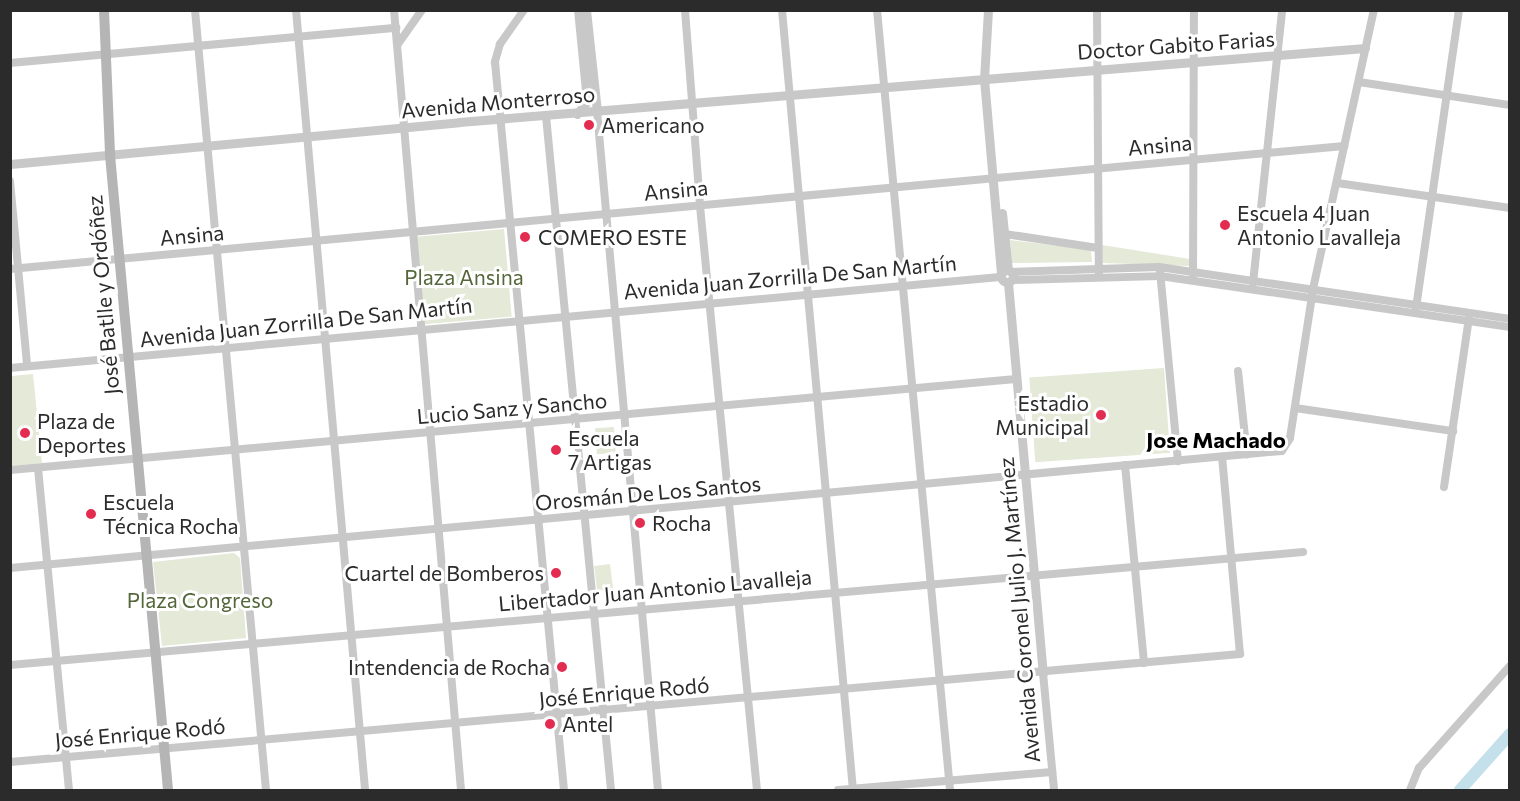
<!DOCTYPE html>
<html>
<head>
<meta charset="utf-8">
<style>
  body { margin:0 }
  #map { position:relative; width:1520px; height:801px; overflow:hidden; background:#fff; font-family:Commissioner,sans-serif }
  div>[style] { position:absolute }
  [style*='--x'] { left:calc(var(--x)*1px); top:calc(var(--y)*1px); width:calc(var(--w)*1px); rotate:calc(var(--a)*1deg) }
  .green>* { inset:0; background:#e4e9d8; transform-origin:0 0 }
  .river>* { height:12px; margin:-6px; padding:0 6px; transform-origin:6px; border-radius:6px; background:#c4e0ea }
  .minor>* { height:8px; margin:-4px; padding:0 4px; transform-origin:4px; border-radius:4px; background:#c8c8c8 }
  .tertiary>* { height:9px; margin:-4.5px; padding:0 4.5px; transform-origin:4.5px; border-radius:4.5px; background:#c8c8c8 }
  .tertiary>.ring { margin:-4.5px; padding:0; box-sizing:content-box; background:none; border:9px solid #c8c8c8; border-radius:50% }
  .secondary>* { height:10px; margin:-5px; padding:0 5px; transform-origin:5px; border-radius:5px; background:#b5b5b5 }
  .dots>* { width:16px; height:16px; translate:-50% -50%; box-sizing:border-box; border:3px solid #fff; border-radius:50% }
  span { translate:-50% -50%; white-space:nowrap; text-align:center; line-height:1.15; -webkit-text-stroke:6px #fff; paint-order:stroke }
  .street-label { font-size:21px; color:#2b2b2b }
  .poi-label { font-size:21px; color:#2b2b2b }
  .left { translate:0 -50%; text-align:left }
  .right { translate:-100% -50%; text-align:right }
  .park-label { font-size:21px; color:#54663a }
  .neighbourhood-label { font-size:22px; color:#000; font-weight:700 }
  .frame { position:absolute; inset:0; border:12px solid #2b2b2b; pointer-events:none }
</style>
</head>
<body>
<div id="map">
  <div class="green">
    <i style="left:504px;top:229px;width:88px;height:88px;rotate:85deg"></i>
    <i style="clip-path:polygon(1010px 240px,1091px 250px,1092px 262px,1012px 263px)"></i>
    <i style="clip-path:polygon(1102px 245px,1190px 259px,1190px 266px,1103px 263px)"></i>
    <i style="left:1164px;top:368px;width:85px;height:135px;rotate:86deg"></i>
    <i style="clip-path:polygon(33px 374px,42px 463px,11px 466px,11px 376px)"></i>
    <i style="left:614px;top:427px;width:26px;height:19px;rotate:86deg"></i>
    <i style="clip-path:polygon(234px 553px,240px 558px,246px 638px,162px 646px,153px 562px)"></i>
    <i style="left:610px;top:564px;width:26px;height:16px;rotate:83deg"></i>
  </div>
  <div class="river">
    <i style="--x:1460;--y:790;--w:75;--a:-48.2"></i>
  </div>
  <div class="minor">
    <i style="--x:195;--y:10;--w:783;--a:84.8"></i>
    <i style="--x:296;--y:10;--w:783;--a:84.94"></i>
    <i style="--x:394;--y:10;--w:783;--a:85.09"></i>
    <i style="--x:524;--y:10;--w:42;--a:125.2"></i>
    <i style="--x:500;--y:44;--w:19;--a:106"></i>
    <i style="--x:495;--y:62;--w:731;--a:84.59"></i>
    <i style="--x:685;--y:10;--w:197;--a:85.6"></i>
    <i style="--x:700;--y:206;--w:587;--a:84.43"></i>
    <i style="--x:782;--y:10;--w:783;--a:84.8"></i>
    <i style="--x:877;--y:10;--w:783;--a:84.65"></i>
    <i style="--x:1097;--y:10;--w:263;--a:89.6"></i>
    <i style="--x:398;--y:44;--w:42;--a:-54.8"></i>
    <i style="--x:10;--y:63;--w:388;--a:-5.2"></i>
    <i style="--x:1359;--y:82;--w:153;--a:8.7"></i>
    <i style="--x:597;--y:111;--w:682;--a:84.87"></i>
    <i style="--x:546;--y:116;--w:677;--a:84.49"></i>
    <i style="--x:10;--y:181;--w:186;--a:84.7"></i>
    <i style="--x:1337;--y:183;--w:175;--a:8.2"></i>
    <i style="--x:1005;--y:234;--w:94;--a:8.6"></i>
    <i style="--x:10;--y:269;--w:1340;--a:-5.27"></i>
    <i style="--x:1160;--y:271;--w:191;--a:84.6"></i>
    <i style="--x:1011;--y:272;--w:148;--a:-1.9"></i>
    <i style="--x:1159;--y:267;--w:355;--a:8.4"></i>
    <i style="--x:1193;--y:276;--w:266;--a:-89.8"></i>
    <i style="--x:1012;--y:280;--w:148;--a:-1.5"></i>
    <i style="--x:1160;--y:276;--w:354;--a:8.3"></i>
    <i style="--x:1253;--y:283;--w:275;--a:-83.9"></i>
    <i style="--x:1416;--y:308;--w:301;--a:-81.8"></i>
    <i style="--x:10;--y:368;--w:994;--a:-5.25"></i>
    <i style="--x:1238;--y:371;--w:84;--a:83.9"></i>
    <i style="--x:1295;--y:408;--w:160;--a:8.3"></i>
    <i style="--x:1125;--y:465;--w:199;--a:84.5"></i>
    <i style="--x:38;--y:468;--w:323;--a:84.5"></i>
    <i style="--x:10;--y:470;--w:1010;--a:-5.17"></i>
    <i style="--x:1444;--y:487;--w:172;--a:-81.6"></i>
    <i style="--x:10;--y:568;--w:1277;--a:-5.26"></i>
    <i style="--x:1282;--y:451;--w:15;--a:-58"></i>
    <i style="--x:1290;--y:438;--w:151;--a:-81.2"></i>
    <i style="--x:1313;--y:289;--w:286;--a:-77.7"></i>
    <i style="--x:10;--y:665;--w:1298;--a:-4.99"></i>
    <i style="--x:1043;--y:673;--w:118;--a:84.6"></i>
    <i style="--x:10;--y:762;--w:1235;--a:-5.02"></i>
    <i style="--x:1240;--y:654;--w:198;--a:-95.2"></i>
    <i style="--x:838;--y:790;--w:215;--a:-4.8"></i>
    <i style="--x:1410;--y:790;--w:24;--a:-68"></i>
    <i style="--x:1419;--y:768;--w:137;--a:-48.3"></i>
  </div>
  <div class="tertiary">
    <i style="--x:586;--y:10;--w:102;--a:83.8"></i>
    <i style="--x:988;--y:10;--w:69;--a:93.3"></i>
    <i style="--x:984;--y:79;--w:195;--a:85"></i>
    <i style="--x:577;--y:114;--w:16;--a:-52"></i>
    <i style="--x:587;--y:101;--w:91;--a:-95.6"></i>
    <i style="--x:10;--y:164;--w:451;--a:-5.3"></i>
    <i style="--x:459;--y:122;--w:909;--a:-4.67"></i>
    <i style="--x:1002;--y:213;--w:57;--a:84"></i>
    <i class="ring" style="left:1001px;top:270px;width:3px;height:3px"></i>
    <i style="--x:1008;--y:283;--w:392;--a:84.9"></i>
  </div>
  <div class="secondary">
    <i style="--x:104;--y:10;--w:145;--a:87.6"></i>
    <i style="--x:110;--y:155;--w:638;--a:84.78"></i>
  </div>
  <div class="dots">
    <i style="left:589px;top:125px;background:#e32d50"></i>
    <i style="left:1225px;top:225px;background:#e32d50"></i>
    <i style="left:525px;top:237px;background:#e32d50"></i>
    <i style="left:1101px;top:415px;background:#e32d50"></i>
    <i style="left:25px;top:433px;background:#e32d50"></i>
    <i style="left:556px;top:450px;background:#e32d50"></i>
    <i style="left:91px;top:514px;background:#e32d50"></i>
    <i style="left:640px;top:523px;background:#e32d50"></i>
    <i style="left:556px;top:573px;background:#e32d50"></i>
    <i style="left:562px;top:667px;background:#e32d50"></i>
    <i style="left:550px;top:724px;background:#e32d50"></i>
  </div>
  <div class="street-label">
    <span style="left:1176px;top:45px;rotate:-4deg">Doctor Gabito Farias</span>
    <span style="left:498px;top:102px;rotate:-5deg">Avenida Monterroso</span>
    <span style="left:1160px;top:145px;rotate:-5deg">Ansina</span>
    <span style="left:676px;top:190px;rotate:-5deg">Ansina</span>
    <span style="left:192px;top:235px;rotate:-5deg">Ansina</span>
    <span style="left:790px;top:277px;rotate:-5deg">Avenida Juan Zorrilla De San Martín</span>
    <span style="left:103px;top:295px;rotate:-95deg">José Batlle y Ordóñez</span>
    <span style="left:306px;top:322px;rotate:-6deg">Avenida Juan Zorrilla De San Martín</span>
    <span style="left:512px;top:408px;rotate:-5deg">Lucio Sanz y Sancho</span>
    <span style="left:648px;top:493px;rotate:-5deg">Orosmán De Los Santos</span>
    <span style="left:655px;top:590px;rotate:-5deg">Libertador Juan Antonio Lavalleja</span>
    <span style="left:1019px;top:610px;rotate:-95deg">Avenida Coronel Julio J. Martínez</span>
    <span style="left:624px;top:692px;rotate:-5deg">José Enrique Rodó</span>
    <span style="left:140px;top:733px;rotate:-5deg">José Enrique Rodó</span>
  </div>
  <div class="poi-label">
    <span class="left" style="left:601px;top:125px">Americano</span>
    <span class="left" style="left:1237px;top:225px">Escuela 4 Juan<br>Antonio Lavalleja</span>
    <span class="left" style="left:538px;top:237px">COMERO ESTE</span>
    <span class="right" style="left:1089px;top:415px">Estadio<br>Municipal</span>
    <span class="left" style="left:37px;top:433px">Plaza de<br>Deportes</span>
    <span class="left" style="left:568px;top:450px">Escuela<br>7 Artigas</span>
    <span class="left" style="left:103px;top:514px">Escuela<br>Técnica Rocha</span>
    <span class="left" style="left:652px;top:523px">Rocha</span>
    <span class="right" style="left:544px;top:573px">Cuartel de Bomberos</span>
    <span class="right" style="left:550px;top:667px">Intendencia de Rocha</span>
    <span class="left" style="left:562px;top:724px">Antel</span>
  </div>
  <div class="park-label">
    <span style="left:464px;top:277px">Plaza Ansina</span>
    <span style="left:200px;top:600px">Plaza Congreso</span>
  </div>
  <div class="neighbourhood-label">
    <span style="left:1216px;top:440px">Jose Machado</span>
  </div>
  <div class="frame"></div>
</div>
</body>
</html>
